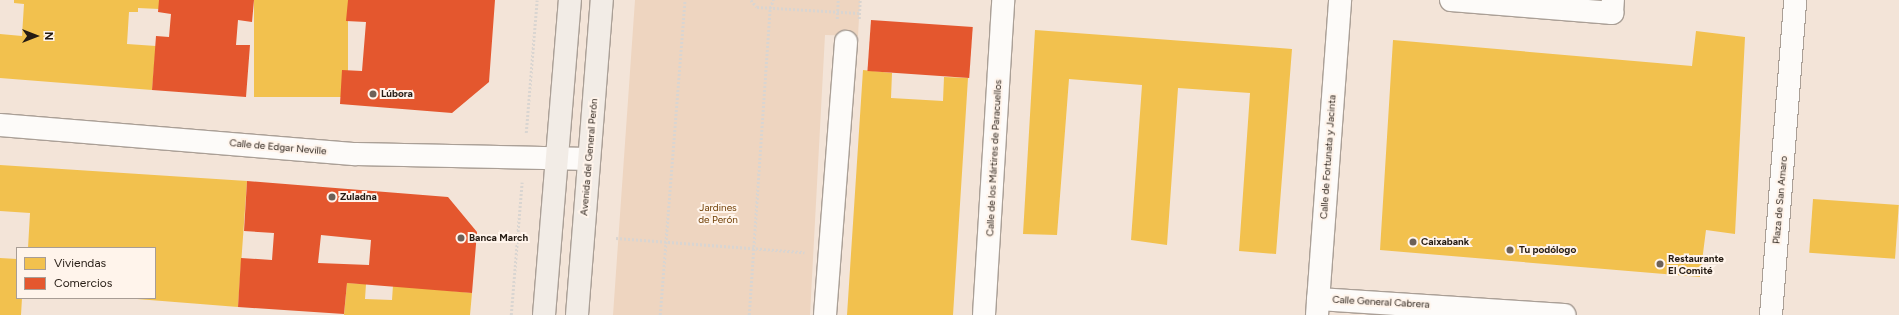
<!DOCTYPE html>
<html>
<head>
<meta charset="utf-8">
<style>
  body { margin:0 }
  #map { position:relative; width:1899px; height:315px; overflow:hidden; background:#f3e4d8; font-family:Figtree,sans-serif }
  div>[style] { position:absolute }
  [style*='--x'] { left:calc(var(--x)*1px); top:calc(var(--y)*1px); width:calc(var(--w)*1px); rotate:calc(var(--a)*1deg) }
  .green>* { inset:0; background:#eed5c0 }
  .homes>* { inset:0; background:#f2c14e; transform-origin:0 0 }
  .shops>* { inset:0; background:#e4572e; transform-origin:0 0 }
  .path>* { height:2.5px; margin-top:-1.25px; transform-origin:0; background:repeating-linear-gradient(90deg,#d9d5d1 0 2px,transparent 0 4px) }
  .roads { filter:drop-shadow(1px 0 #aa9f96) drop-shadow(-1px 0 #aa9f96) drop-shadow(0 1px #aa9f96) drop-shadow(0 -1px #aa9f96) }
  .street>* { height:22px; margin:-11px; padding:0 11px; transform-origin:11px; border-radius:11px; background:#fdfbf9 }
  .secondary>* { height:22px; margin:-11px; padding:0 11px; transform-origin:11px; border-radius:11px; background:#f2ece6 }
  .dots>* { width:11px; height:11px; translate:-50% -50%; box-sizing:border-box; border:2px solid #fff4eb; border-radius:50% }
  span { translate:-50% -50%; white-space:nowrap; text-align:center; line-height:1.15; -webkit-text-stroke:4px #fff4eb; paint-order:stroke }
  .poi-label { font-size:10px; color:#251b13; font-weight:700 }
  .left { translate:0 -50%; text-align:left }
  .street-label { font-size:10px; color:#251b13 }
  .park-label { font-size:10px; color:#6f3e03 }
  .legend { position:absolute; left:16px; top:247px; width:140px; height:52px; box-sizing:border-box; background:#fff4eb; border:1px solid #a89d95; margin:0; padding:5px 7px; list-style:none; font-size:12px; color:#251b13 }
  .legend li { display:flex; align-items:center; gap:8px; height:20px }
  .legend b { width:20px; border:1px solid #a89d95 }
  .north { position:absolute; left:16px; top:16px; width:40px; height:40px; -webkit-text-stroke:3px #fff4eb; paint-order:stroke; rotate:90deg; font-size:11px; font-weight:700; line-height:16px; text-align:center; color:#251b13 }
  .north::after { content:''; display:block; margin:auto; width:14px; height:18px; background:#251b13; clip-path:polygon(50% 0,100% 100%,50% 72%,0 100%) }
</style>
</head>
<body>
<div id="map">
  <div class="green">
    <i style="clip-path:polygon(635px 0,860px 0,858px 36px,825px 35px,810px 315px,613px 315px)"></i>
  </div>
  <div class="homes">
    <i style="clip-path:polygon(14px 0,159px 0,159px 9px,138px 8px,138px 12px,129px 12px,127px 44px,156px 46px,152px 90px,0 78px,0 34px,22px 36px,24px 4px,14px 3px)"></i>
    <i style="left:254px;top:0;width:94px;height:97px"></i>
    <i style="clip-path:polygon(1035px 30px,1292px 49px,1276px 254px,1239px 251px,1250px 93px,1178px 88px,1167px 245px,1131px 240px,1142px 85px,1069px 79px,1057px 235px,1023px 234px)"></i>
    <i style="clip-path:polygon(1696px 31px,1745px 37px,1735px 234px,1706px 230px,1700px 277px,1380px 250px,1393px 40px,1692px 66px)"></i>
    <i style="clip-path:polygon(863px 70px,892px 73px,891px 98px,943px 101px,944px 77px,968px 78px,953px 315px,847px 315px)"></i>
    <i style="clip-path:polygon(0 165px,247px 181px,238px 307px,137px 299px,155px 298px,155px 248px,28px 248px,30px 213px,0 211px)"></i>
    <i style="left:1813px;top:199px;width:86px;height:54px;rotate:4deg"></i>
    <i style="clip-path:polygon(0 258px,17px 259px,17px 298px,22px 298px,21px 315px,0 315px)"></i>
    <i style="clip-path:polygon(347px 283px,366px 284px,365px 299px,392px 300px,393px 285px,472px 293px,470px 315px,344px 315px)"></i>
  </div>
  <div class="shops">
    <i style="clip-path:polygon(159px 0,254px 0,252px 22px,238px 20px,236px 45px,250px 45px,246px 97px,152px 90px,156px 36px,169px 37px,171px 14px,158px 12px)"></i>
    <i style="clip-path:polygon(348px 0,495px 0,489px 82px,452px 113px,340px 104px,342px 70px,362px 71px,366px 22px,346px 21px)"></i>
    <i style="left:871px;top:20px;width:102px;height:51px;rotate:4deg"></i>
    <i style="clip-path:polygon(evenodd,247px 181px,448px 197px,477px 232px,472px 293px,347px 283px,344px 314px,238px 307px,241px 258px,272px 260px,274px 233px,244px 231px,247px 181px,321px 235px,371px 240px,369px 265px,318px 263px,321px 235px)"></i>
  </div>
  <div class="path">
    <i style="--x:751;--y:0;--w:9;--a:49"></i>
    <i style="--x:757;--y:7;--w:102;--a:3.4"></i>
    <i style="--x:837;--y:19;--w:19;--a:-87"></i>
    <i style="--x:859;--y:19;--w:19;--a:-87"></i>
    <i style="--x:526;--y:133;--w:133;--a:-85.3"></i>
    <i style="--x:616;--y:238;--w:189;--a:4.3"></i>
    <i style="--x:511;--y:315;--w:133;--a:-85.3"></i>
    <i style="--x:660;--y:315;--w:316;--a:-85.5"></i>
    <i style="--x:749;--y:315;--w:308;--a:-86.1"></i>
    <i style="--x:770;--y:8;--w:9;--a:-69"></i>
  </div>
  <div class="roads">
    <div class="street">
      <i style="--x:1451;--y:0;--w:162;--a:4.6"></i>
      <i style="--x:1612;--y:13;--w:13;--a:-86"></i>
      <i style="--x:0;--y:125;--w:357;--a:4.7"></i>
      <i style="--x:356;--y:154;--w:233;--a:1.2"></i>
      <i style="--x:1318;--y:299;--w:247;--a:3.7"></i>
      <i style="--x:825;--y:315;--w:274;--a:-85.6"></i>
      <i style="--x:984;--y:315;--w:316;--a:-86.5"></i>
      <i style="--x:1317;--y:315;--w:316;--a:-85.8"></i>
      <i style="--x:1771;--y:315;--w:316;--a:-85.6"></i>
    </div>
    <div class="secondary">
      <i style="--x:544;--y:315;--w:316;--a:-85.3"></i>
      <i style="--x:577;--y:315;--w:316;--a:-85.5"></i>
    </div>
  </div>
  <div class="dots">
    <i style="left:373px;top:94px;background:#6d6158"></i>
    <i style="left:332px;top:197px;background:#6d6158"></i>
    <i style="left:461px;top:238px;background:#6d6158"></i>
    <i style="left:1413px;top:242px;background:#6d6158"></i>
    <i style="left:1510px;top:250px;background:#6d6158"></i>
    <i style="left:1660px;top:264px;background:#6d6158"></i>
  </div>
  <div class="poi-label">
    <span class="left" style="left:381px;top:94px">Lúbora</span>
    <span class="left" style="left:340px;top:197px">Zuladna</span>
    <span class="left" style="left:469px;top:238px">Banca March</span>
    <span class="left" style="left:1421px;top:242px">Caixabank</span>
    <span class="left" style="left:1519px;top:250px">Tu podólogo</span>
    <span class="left" style="left:1668px;top:264px">Restaurante<br>El Comité</span>
  </div>
  <div class="street-label">
    <span style="left:278px;top:147px;rotate:5deg">Calle de Edgar Neville</span>
    <span style="left:589px;top:157px;rotate:-85deg">Avenida del General Perón</span>
    <span style="left:1328px;top:157px;rotate:-86deg">Calle de Fortunata y Jacinta</span>
    <span style="left:994px;top:158px;rotate:-87deg">Calle de los Mártires de Paracuellos</span>
    <span style="left:1780px;top:200px;rotate:-85deg">Plaza de San Amaro</span>
    <span style="left:1381px;top:302px;rotate:3deg">Calle General Cabrera</span>
  </div>
  <div class="park-label">
    <span style="left:718px;top:213px">Jardines<br>de Perón</span>
  </div>
  <ul class="legend">
  <li><b style="height:11px;background:#f2c14e"></b>Viviendas</li>
  <li><b style="height:11px;background:#e4572e"></b>Comercios</li>
  </ul>
  <div class="north">N</div>
</div>
</body>
</html>
